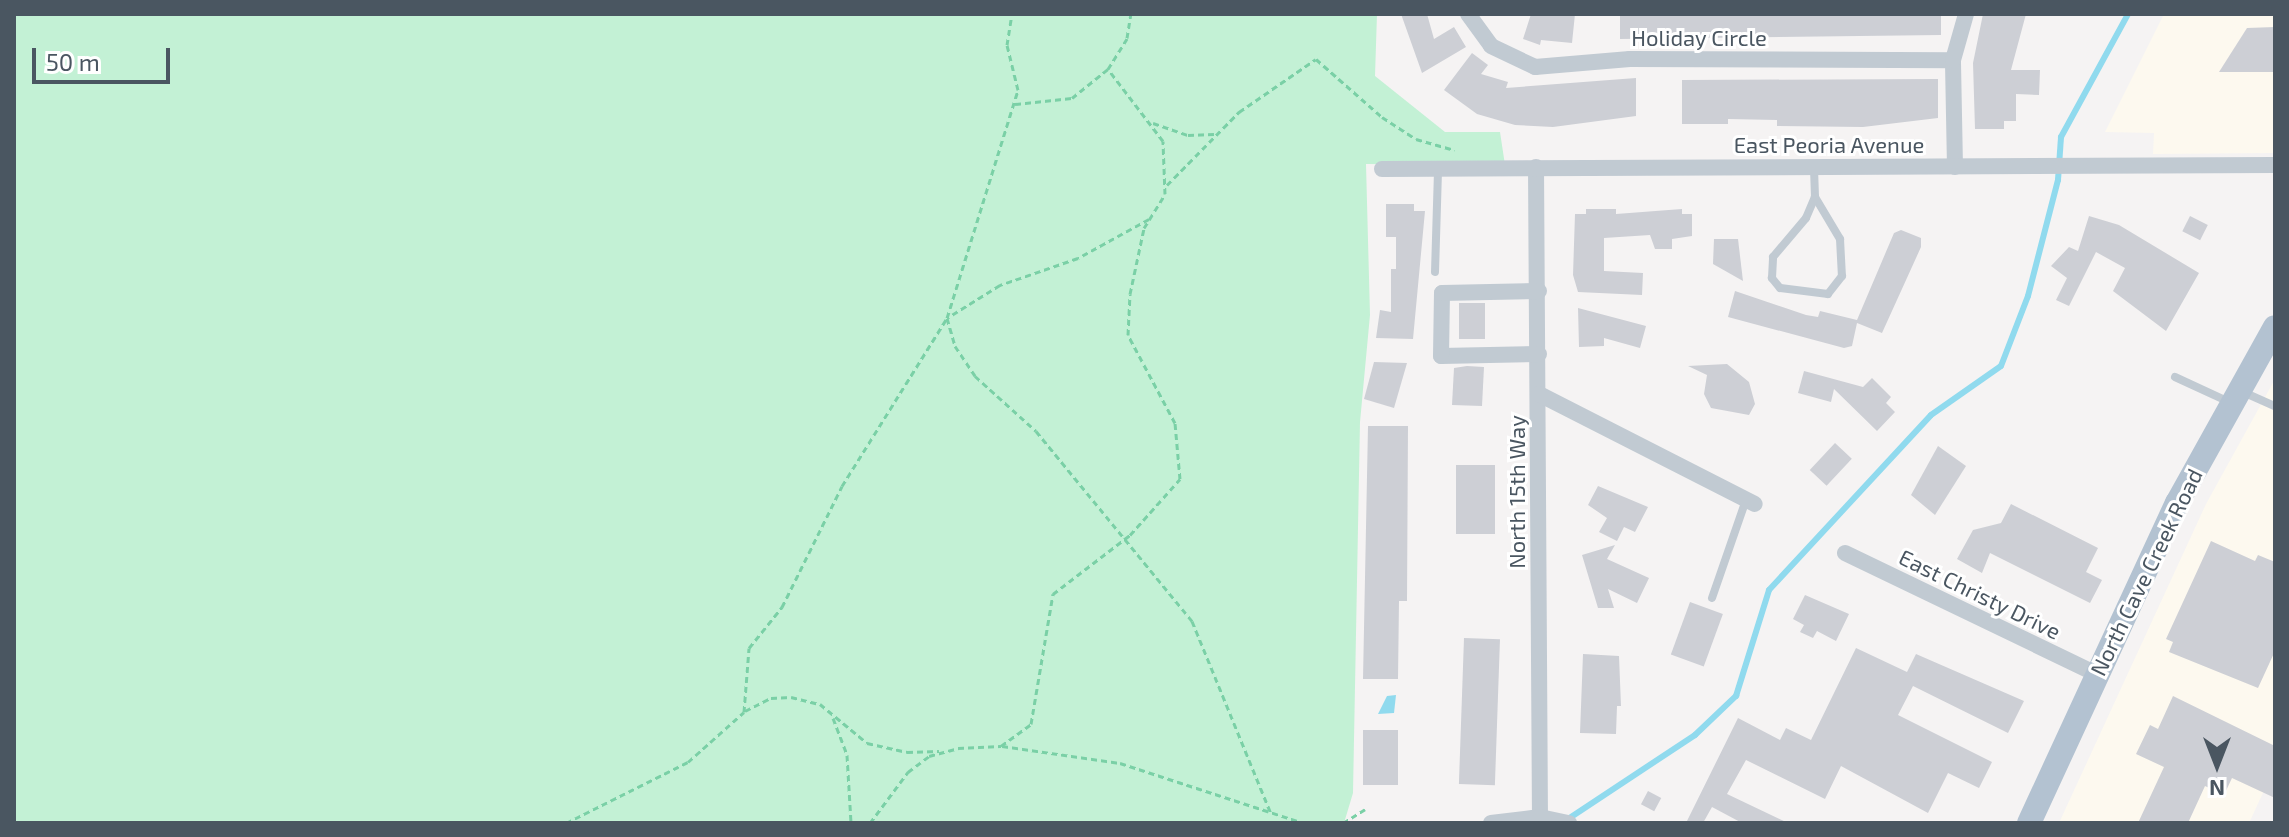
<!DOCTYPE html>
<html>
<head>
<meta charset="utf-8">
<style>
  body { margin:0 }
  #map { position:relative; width:2289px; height:837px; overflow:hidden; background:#f5f3f3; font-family:"Exo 2",sans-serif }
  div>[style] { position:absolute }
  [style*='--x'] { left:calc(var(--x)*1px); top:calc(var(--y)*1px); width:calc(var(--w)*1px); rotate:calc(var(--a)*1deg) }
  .commercial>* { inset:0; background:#fdf9ef }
  .green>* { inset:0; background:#c3f1d5 }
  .water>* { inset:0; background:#90daee }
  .stream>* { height:6px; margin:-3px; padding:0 3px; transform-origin:3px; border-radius:3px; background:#90daee }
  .building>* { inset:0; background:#cdcfd5; transform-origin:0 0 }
  .path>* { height:3px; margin-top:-1.5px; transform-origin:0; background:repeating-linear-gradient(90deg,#7ad0a6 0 6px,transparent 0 10px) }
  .lane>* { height:8px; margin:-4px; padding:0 4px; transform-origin:4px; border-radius:4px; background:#c1cad2 }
  .street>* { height:16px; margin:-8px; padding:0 8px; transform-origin:8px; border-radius:8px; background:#c1cad2 }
  .primary>* { height:24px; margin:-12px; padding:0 12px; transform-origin:12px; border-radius:12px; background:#b3c2d1 }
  span { translate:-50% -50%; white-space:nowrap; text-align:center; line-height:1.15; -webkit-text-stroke:6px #fff; paint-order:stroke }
  .street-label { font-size:22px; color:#4a5661 }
  .frame { position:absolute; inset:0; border:16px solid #4a5661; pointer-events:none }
  .north { position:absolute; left:2177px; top:725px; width:80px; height:80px; -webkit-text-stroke:6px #fff; paint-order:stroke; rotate:180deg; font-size:22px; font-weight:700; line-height:32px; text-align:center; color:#4a5661 }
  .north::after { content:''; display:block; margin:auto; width:28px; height:36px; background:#4a5661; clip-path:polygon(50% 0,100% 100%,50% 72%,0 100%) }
  .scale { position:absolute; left:32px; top:48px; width:138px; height:36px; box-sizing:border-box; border:4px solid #4a5661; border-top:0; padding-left:10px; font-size:24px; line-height:28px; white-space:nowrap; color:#4a5661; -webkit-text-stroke:6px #fff; paint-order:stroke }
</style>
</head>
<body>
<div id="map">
  <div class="commercial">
    <i style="clip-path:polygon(2164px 14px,2275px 14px,2275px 153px,2153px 154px,2154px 133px,2105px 132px)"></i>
    <i style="clip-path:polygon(2275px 379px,2275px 767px,2249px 823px,2059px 823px,2206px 504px)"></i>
  </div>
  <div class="green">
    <i style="clip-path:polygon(14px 14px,1377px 14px,1375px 76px,1445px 132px,1500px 132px,1505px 165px,1366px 164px,1370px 315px,1360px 422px,1353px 793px,1344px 823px,14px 823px)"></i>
  </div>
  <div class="water">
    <i style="clip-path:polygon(1396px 695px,1394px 713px,1378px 714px,1387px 696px)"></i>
  </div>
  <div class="stream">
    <i style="--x:1565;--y:821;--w:156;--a:-33.5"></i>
    <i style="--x:1695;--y:735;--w:57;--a:-43.6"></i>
    <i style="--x:1736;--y:696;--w:111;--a:-72.7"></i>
    <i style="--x:1769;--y:590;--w:238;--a:-47.2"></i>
    <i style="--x:1931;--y:415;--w:85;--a:-35"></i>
    <i style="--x:2001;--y:366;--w:75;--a:-68.9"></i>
    <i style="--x:2028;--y:296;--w:120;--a:-75.5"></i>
    <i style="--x:2058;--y:180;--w:43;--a:-86"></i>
    <i style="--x:2061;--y:137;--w:140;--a:-61.4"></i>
  </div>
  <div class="building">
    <i style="clip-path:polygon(1401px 14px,1427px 14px,1434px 39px,1454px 27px,1466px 47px,1422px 73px)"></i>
    <i style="clip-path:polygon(1531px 14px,1575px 14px,1572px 43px,1541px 40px,1540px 45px,1523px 39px)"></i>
    <i style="clip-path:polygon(1620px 14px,1941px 14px,1941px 35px,1620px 39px)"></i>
    <i style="clip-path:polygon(1983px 14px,2026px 14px,2011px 70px,2040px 70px,2039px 95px,2016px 94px,2016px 121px,2004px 121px,2004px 129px,1975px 129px,1973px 63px)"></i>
    <i style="clip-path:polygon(2275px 27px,2275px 72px,2219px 72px,2247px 28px)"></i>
    <i style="clip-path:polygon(1472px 53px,1488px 65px,1481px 74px,1508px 82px,1506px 88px,1636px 78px,1636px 116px,1553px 127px,1515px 125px,1477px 114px,1444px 90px)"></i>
    <i style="clip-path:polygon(1938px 79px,1938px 118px,1863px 127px,1777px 126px,1777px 120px,1728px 119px,1728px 124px,1682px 124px,1682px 80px)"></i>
    <i style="clip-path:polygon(1386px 204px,1414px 204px,1414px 211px,1425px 211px,1413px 339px,1376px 338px,1380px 310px,1391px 312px,1391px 269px,1396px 269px,1396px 237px,1386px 237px)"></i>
    <i style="clip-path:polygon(1586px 209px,1616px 209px,1616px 214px,1682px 209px,1682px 214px,1692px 214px,1692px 236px,1672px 239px,1672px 249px,1655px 249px,1650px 235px,1604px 238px,1604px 271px,1643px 273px,1642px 295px,1578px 292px,1573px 275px,1575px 214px,1586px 214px)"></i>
    <i style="clip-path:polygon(2089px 216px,2119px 225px,2199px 273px,2166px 331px,2113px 291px,2125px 268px,2096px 252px,2069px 306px,2056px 300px,2067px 278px,2051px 266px,2069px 247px,2078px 251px)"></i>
    <i style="left:2190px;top:216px;width:20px;height:17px;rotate:27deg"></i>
    <i style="clip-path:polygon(1901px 230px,1921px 238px,1921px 247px,1882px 333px,1857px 323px,1852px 346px,1844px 348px,1728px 317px,1735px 291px,1806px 315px,1818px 317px,1820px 311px,1857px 320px,1894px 233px)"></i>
    <i style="clip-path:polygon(1714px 239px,1738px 239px,1743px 281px,1713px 264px)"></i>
    <i style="left:1485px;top:303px;width:36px;height:26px;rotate:90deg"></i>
    <i style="clip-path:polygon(1578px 308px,1646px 326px,1640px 348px,1604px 338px,1604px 346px,1579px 347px)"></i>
    <i style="clip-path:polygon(1374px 362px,1407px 363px,1394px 408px,1364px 399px)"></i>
    <i style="clip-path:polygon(1727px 364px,1749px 382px,1755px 404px,1749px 415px,1711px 408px,1704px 394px,1707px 375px,1688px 366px)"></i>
    <i style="clip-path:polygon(1467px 366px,1484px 367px,1482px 406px,1452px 405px,1454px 368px)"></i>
    <i style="clip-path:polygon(1804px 371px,1863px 387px,1872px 378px,1891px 397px,1886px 403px,1895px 412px,1877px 431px,1834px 389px,1831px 402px,1798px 393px)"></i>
    <i style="clip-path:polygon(1368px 426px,1408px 426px,1407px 601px,1399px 601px,1398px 679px,1363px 679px)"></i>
    <i style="left:1835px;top:443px;width:23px;height:37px;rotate:43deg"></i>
    <i style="clip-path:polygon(1938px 446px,1966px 466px,1935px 515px,1911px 495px)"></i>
    <i style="left:1456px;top:465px;width:39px;height:69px"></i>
    <i style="clip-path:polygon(1598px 486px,1648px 507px,1635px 532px,1624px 527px,1617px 541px,1599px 532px,1607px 518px,1588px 505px)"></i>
    <i style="clip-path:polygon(2011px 504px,2098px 548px,2086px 572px,2102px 580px,2090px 603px,1990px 553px,1982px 573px,1957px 559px,1973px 530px,2001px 523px)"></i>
    <i style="clip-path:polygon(2211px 541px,2255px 561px,2258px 555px,2275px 562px,2275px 651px,2258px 688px,2169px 652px,2173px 642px,2166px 639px)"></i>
    <i style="clip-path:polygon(1615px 545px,1607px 559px,1649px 578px,1637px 603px,1608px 589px,1614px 608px,1598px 608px,1582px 555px)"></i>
    <i style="clip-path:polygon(1805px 595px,1849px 614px,1836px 641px,1817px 631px,1813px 638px,1800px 632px,1804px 625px,1793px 619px)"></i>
    <i style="left:1690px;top:602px;width:35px;height:56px;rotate:20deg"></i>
    <i style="left:1464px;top:638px;width:36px;height:146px;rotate:2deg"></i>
    <i style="clip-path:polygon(1856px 648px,1907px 672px,1916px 654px,2024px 701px,2008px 733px,1913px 686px,1898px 715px,1992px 762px,1979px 788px,1948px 773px,1928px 813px,1841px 766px,1825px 799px,1746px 760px,1727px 794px,1788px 823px,1742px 823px,1712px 807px,1703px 823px,1686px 823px,1738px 718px,1780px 740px,1786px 728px,1811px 740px)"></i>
    <i style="clip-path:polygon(1583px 654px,1619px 656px,1621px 706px,1617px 706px,1616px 734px,1580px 733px)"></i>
    <i style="clip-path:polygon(2173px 696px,2275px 746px,2275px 798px,2232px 778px,2224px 795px,2205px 786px,2188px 823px,2138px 823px,2164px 767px,2136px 754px,2150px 725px,2158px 729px)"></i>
    <i style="left:1363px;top:730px;width:35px;height:55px"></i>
    <i style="left:1648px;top:791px;width:15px;height:15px;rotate:28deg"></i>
  </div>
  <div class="path">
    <i style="--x:1015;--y:104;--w:57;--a:-6"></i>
    <i style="--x:1072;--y:98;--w:46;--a:-38.9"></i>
    <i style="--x:1108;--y:69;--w:36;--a:-58"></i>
    <i style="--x:1127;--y:38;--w:24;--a:-81"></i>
    <i style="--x:1153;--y:123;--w:37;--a:19"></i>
    <i style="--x:1188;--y:135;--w:26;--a:-2"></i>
    <i style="--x:1167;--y:185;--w:103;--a:-45.4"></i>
    <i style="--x:1239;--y:112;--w:93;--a:-34.5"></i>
    <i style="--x:1316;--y:59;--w:88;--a:41.3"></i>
    <i style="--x:1382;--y:117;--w:40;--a:32.9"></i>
    <i style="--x:1416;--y:139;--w:40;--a:16"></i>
    <i style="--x:1149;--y:219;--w:81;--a:151.2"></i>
    <i style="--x:1078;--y:258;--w:83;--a:160.9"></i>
    <i style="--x:1000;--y:285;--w:62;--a:148.1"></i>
    <i style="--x:947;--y:318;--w:29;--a:74"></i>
    <i style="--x:955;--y:346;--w:36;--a:56"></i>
    <i style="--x:975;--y:376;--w:82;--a:42"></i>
    <i style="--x:1036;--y:431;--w:246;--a:50.6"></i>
    <i style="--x:1192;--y:621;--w:209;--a:67.7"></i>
    <i style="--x:745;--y:711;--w:29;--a:-27"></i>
    <i style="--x:771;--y:698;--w:20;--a:-3"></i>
    <i style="--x:791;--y:697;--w:30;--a:14"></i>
    <i style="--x:820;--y:704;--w:61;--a:39.7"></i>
    <i style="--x:867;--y:743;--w:41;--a:12.7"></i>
    <i style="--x:907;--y:752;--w:32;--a:-2"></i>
    <i style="--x:833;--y:718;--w:40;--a:69"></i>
    <i style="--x:847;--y:755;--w:68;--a:86.6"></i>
    <i style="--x:1002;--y:746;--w:119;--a:8.2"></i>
    <i style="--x:1120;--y:763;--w:194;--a:18.1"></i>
    <i style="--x:566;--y:823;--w:136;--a:-26.6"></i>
    <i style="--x:688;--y:762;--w:75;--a:-41.8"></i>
    <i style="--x:744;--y:712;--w:64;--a:-85.5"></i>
    <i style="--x:749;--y:648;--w:53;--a:-51.2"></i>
    <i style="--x:782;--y:607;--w:135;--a:-63.6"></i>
    <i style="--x:842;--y:486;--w:198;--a:-58"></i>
    <i style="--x:947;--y:318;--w:239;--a:-72.7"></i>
    <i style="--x:1018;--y:90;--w:46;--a:-103.7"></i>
    <i style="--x:1007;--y:45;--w:31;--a:-81"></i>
    <i style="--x:870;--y:823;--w:64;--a:-53.3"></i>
    <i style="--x:908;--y:772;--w:26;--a:-37"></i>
    <i style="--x:929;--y:756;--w:30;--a:-15"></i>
    <i style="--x:958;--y:748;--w:43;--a:-2.7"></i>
    <i style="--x:1001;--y:746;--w:37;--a:-36"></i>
    <i style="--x:1031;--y:724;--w:132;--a:-80.4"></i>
    <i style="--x:1053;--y:594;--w:97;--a:-37.5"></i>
    <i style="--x:1130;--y:535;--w:75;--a:-48.2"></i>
    <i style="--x:1180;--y:479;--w:56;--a:-95.1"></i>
    <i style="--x:1175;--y:423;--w:100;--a:-118.1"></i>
    <i style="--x:1128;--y:335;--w:41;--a:-87.2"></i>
    <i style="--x:1130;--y:294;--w:67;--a:-78"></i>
    <i style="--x:1144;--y:228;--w:40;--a:-58"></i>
    <i style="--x:1165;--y:194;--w:53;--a:-92.2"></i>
    <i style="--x:1163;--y:141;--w:91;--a:-127.4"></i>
    <i style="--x:1343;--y:823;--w:26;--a:-32"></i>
  </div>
  <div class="lane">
    <i style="--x:1814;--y:168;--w:29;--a:88"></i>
    <i style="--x:1815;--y:197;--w:49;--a:59.2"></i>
    <i style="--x:1840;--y:239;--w:37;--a:87"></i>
    <i style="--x:1842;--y:276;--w:23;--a:128"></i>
    <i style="--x:1828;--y:294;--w:48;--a:-172.9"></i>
    <i style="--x:1780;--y:288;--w:13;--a:-129"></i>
    <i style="--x:1772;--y:278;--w:21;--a:-87"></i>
    <i style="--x:1773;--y:257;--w:51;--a:-49.8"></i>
    <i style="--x:1806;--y:218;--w:23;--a:-67"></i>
    <i style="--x:1435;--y:272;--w:101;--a:-88.3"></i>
    <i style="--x:2175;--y:377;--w:60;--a:24.8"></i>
    <i style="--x:2243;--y:392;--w:35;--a:24"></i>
    <i style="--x:1712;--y:598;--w:104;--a:-70.9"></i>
  </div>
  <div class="street">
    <i style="--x:1468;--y:14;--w:39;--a:54"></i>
    <i style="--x:1491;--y:46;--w:49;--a:25.5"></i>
    <i style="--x:1535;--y:67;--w:95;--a:-4.8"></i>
    <i style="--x:1630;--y:59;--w:323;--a:0.2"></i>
    <i style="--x:1536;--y:167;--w:650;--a:89.65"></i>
    <i style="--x:1955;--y:167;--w:107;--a:-91.1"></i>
    <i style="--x:1953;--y:60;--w:48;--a:-74.2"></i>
    <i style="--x:1382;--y:169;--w:893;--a:-0.26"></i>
    <i style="--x:1539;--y:354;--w:98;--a:178.8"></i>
    <i style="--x:1441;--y:356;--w:63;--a:-89.1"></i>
    <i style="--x:1442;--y:293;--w:97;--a:-1.2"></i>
    <i style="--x:1539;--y:394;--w:242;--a:27"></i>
    <i style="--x:1845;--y:553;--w:279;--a:25.7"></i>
    <i style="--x:1491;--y:823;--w:49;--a:-7"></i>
    <i style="--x:1540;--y:817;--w:30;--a:12"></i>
  </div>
  <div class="primary">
    <i style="--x:2029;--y:823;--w:353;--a:-65.2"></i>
    <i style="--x:2177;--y:503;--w:201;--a:-60.9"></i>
  </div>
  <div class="street-label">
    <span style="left:1699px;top:38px">Holiday Circle</span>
    <span style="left:1829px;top:145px">East Peoria Avenue</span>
    <span style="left:1517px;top:492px;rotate:-90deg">North 15th Way</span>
    <span style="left:2146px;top:572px;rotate:-64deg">North Cave Creek Road</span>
    <span style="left:1980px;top:594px;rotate:26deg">East Christy Drive</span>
  </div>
  <div class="frame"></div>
  <div class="north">N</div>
  <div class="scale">50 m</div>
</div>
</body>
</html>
